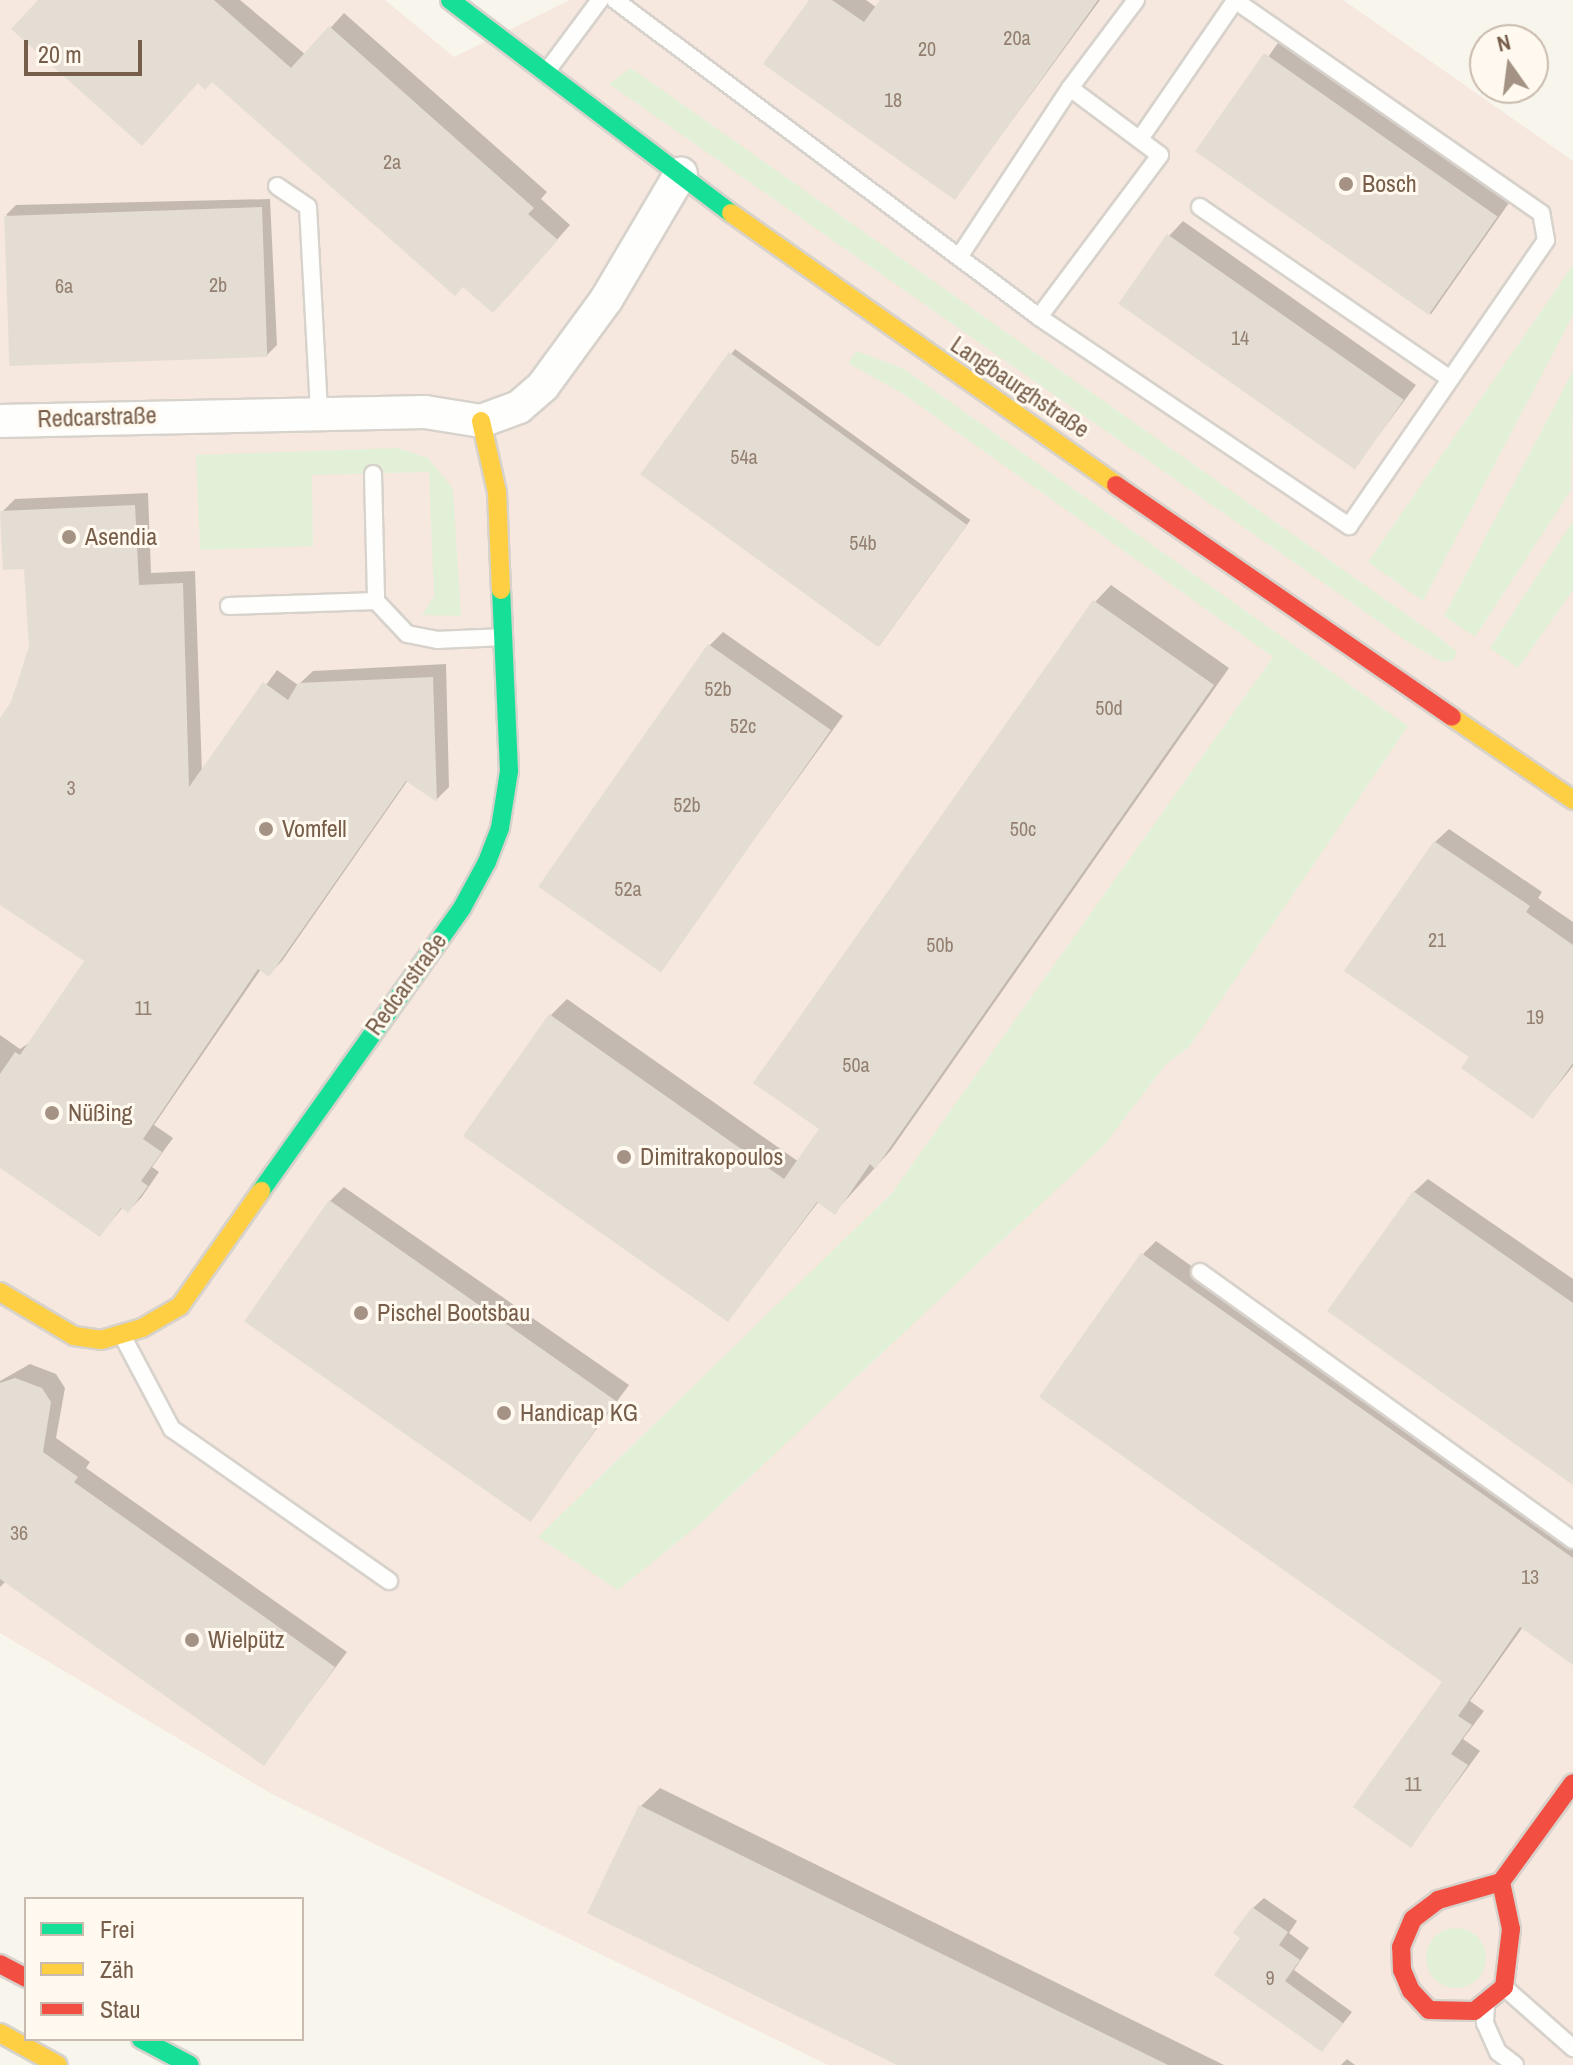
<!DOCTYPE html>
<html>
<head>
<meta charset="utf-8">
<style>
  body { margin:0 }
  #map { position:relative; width:1573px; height:2065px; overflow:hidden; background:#f8f5ed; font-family:"Archivo Narrow",sans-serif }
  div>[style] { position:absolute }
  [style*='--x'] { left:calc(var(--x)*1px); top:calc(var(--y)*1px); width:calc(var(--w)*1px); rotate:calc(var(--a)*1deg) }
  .commercial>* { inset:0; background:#f6e8de }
  .green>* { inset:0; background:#e3f0d8 }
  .round { border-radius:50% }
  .shadow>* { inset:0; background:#0003; transform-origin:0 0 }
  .building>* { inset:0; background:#e4ddd4; transform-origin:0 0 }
  .roads { filter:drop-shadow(2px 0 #d7d2cb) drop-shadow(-2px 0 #d7d2cb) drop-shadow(0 2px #d7d2cb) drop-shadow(0 -2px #d7d2cb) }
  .lane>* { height:16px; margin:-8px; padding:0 8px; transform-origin:8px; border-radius:8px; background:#fefefc }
  .street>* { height:32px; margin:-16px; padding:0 16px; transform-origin:16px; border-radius:16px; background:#fefefc }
  .fast>* { height:18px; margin:-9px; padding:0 9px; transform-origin:9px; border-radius:9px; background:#16e098 }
  .slow>* { height:18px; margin:-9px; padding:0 9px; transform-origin:9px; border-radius:9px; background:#ffcf43 }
  .jam>* { height:18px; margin:-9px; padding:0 9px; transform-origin:9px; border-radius:9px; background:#f24e42 }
  .dots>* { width:22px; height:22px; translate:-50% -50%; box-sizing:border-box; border:4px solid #fff9ef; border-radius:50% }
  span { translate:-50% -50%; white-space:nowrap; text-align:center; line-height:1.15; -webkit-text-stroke:6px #fff9ef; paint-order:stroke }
  .number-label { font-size:20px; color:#948070 }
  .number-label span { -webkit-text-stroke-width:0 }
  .poi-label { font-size:24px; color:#775e4b }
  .left { translate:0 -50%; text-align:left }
  .street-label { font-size:24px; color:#775e4b }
  .legend { position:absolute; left:24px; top:1897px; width:280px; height:144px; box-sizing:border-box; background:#fff9ef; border:2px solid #c9bbad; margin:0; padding:10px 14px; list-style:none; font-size:24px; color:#775e4b }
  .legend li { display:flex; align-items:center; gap:16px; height:40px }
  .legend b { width:40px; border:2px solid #c9bbad }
  .north { position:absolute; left:1469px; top:24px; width:80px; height:80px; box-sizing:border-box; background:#fff9ef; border:2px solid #c9bbad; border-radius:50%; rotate:346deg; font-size:22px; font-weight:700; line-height:32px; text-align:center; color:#775e4b }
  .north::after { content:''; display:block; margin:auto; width:28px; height:36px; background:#a49384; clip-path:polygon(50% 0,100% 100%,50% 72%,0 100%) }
  .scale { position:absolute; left:24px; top:40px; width:118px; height:36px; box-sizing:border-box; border:4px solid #775e4b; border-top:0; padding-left:10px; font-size:24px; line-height:28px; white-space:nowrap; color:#775e4b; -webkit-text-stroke:6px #fff9ef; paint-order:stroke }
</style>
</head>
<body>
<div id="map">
  <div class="commercial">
    <i style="clip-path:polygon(0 0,385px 0,454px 57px,570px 0,1343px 0,1573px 161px,1573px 2065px,828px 2065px,272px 1794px,0 1633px)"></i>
  </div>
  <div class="green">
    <i style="clip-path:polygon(631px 68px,1440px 638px,1457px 652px,1454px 660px,1442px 662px,1408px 642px,609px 84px)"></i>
    <i style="clip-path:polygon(1573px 265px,1573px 315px,1423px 601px,1368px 562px)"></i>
    <i style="clip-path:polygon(857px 351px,904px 369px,1408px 726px,1189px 1047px,1166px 1064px,1105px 1144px,701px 1523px,618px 1590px,538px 1537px,892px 1193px,1273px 657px,902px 393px,848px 363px)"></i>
    <i style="clip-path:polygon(1573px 371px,1571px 490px,1475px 637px,1444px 616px)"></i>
    <i style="clip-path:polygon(398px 448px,428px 458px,453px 489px,461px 616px,422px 615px,434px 596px,429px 472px,312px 475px,313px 546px,200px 550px,196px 455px)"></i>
    <i style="clip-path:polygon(1573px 521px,1573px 590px,1518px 668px,1490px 648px)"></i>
    <i class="round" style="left:1426px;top:1928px;width:60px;height:60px"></i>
  </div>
  <div class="shadow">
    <i style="clip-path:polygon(40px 0,240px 0,306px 55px,344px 13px,547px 192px,541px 199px,570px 225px,507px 297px,212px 79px,198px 81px)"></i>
    <i style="clip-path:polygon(811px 0,866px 0,877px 8px,882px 0,1100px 0,955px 198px)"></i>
    <i style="left:1280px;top:40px;width:281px;height:138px;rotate:35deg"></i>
    <i style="clip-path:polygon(270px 199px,277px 345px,267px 355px,6px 215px,16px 205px)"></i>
    <i style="clip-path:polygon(1183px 221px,1416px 385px,1357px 464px,1169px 236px)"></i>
    <i style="left:735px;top:349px;width:291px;height:154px;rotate:36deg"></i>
    <i style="clip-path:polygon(148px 493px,151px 573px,195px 571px,202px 773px,277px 670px,298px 685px,313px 671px,446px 664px,449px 787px,436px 800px,408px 780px,282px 961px,269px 974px,261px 969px,154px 1125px,173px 1138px,152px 1167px,159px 1172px,141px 1198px,128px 1211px,123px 1207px,100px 1235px,0 1165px,0 1035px,20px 1049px,32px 1041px,87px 960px,0 903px,0 721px,12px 703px,31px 647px,26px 567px,2px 512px,15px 499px)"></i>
    <i style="clip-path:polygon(1111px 585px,1229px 668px,891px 1150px,835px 1212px,819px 1201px,728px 1320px,551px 1015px,567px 999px,799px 1162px,822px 1129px,1095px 602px)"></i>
    <i style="clip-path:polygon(723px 632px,843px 716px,660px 969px,709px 646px)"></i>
    <i style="clip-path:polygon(1449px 829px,1542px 892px,1538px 898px,1573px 922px,1573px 1066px,1533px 1116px,1472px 1056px,1435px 842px)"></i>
    <i style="clip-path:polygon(1428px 1179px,1573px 1279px,1573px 1482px,1414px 1192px)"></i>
    <i style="clip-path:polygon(344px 1187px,629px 1385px,530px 1519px,330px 1201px)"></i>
    <i style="clip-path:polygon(1156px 1241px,1573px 1535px,1573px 1655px,1523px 1627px,1470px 1701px,1484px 1711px,1463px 1739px,1480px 1751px,1411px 1845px,1444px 1681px,1143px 1254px)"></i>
    <i style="clip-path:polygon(30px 1364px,56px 1374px,65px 1388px,56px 1438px,90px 1462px,86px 1468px,347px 1652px,264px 1763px,6px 1581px,0 1587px,0 1381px)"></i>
    <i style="clip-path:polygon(660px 1788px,1224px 2065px,901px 2065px,641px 1806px)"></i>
    <i style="clip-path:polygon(1264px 1898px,1297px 1921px,1289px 1933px,1309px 1948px,1294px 1970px,1352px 2012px,1322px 2050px,1243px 1938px,1253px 1908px)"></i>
    <i style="clip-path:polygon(1347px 2059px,1355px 2065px,1341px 2065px)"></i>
  </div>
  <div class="building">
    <i style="clip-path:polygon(38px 0,214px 0,291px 68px,329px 26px,534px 208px,528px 214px,558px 240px,493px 313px,463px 287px,455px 296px,212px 82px,205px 90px,198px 83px,142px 146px,11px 29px)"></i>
    <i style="clip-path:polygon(809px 0,832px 0,864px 22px,880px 0,1098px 0,955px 200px,763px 64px)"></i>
    <i style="left:1264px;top:53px;width:285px;height:120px;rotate:35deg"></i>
    <i style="left:262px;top:207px;width:150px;height:258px;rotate:88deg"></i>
    <i style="left:1167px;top:234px;width:289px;height:85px;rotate:35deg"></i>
    <i style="left:729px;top:352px;width:294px;height:151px;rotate:36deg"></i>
    <i style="clip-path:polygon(135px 505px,139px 585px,183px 583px,189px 787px,263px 682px,288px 700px,298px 683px,433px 677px,437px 802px,406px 781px,269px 977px,258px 969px,143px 1139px,162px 1152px,141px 1181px,148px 1186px,128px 1213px,121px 1208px,100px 1237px,0 1168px,0 1074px,15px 1052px,20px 1055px,84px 961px,0 905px,0 718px,11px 702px,29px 647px,24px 569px,3px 570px,0 511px)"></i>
    <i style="clip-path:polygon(1093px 600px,1214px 685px,875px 1169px,870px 1164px,835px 1215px,817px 1202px,728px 1322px,463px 1136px,549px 1014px,784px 1179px,819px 1129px,753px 1083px)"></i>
    <i style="left:708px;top:644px;width:150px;height:296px;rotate:35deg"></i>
    <i style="clip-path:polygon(1434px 841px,1530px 906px,1526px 912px,1573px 945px,1573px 1063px,1533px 1119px,1461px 1068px,1469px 1057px,1344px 971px)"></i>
    <i style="clip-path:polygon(1413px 1191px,1573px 1303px,1573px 1485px,1327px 1311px)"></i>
    <i style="left:329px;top:1200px;width:350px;height:148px;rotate:35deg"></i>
    <i style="clip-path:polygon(1141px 1253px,1573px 1558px,1573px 1665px,1520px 1627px,1458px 1716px,1472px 1725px,1451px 1754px,1468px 1765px,1411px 1848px,1353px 1807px,1442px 1682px,1039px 1397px)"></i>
    <i style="clip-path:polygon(15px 1378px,42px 1388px,51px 1402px,43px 1452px,78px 1477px,74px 1482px,335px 1667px,264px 1766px,0 1579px,0 1383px)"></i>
    <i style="clip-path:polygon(639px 1805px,1168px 2065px,897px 2065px,587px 1913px)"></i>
    <i style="clip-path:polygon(1252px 1907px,1288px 1932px,1279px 1945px,1300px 1960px,1285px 1981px,1343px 2023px,1322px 2052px,1214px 1975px,1240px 1938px,1233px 1933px)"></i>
  </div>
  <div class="roads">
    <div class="lane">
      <i style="--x:615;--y:0;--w:529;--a:36.78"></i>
      <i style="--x:1039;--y:317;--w:202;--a:-53.2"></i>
      <i style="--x:1160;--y:155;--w:112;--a:-143.3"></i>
      <i style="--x:1070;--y:88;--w:110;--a:-53.1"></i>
      <i style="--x:547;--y:71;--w:89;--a:-53.3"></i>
      <i style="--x:1140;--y:139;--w:168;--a:-55.5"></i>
      <i style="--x:277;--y:186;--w:37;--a:34"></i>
      <i style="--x:308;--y:207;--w:205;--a:86.9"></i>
      <i style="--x:1200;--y:207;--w:303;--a:34.5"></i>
      <i style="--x:959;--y:257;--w:202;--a:-56.7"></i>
      <i style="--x:1039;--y:317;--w:374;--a:34"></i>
      <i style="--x:1349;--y:526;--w:347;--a:-55.4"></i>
      <i style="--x:1546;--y:240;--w:27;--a:-100"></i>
      <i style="--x:1541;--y:213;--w:374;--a:-145.2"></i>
      <i style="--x:373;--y:474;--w:127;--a:88.6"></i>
      <i style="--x:376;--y:601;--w:45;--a:46.8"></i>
      <i style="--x:407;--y:634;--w:32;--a:11"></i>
      <i style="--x:438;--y:640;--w:65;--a:-2.6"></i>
      <i style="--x:229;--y:606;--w:147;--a:-1.9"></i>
      <i style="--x:1200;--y:1272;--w:459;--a:35.7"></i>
      <i style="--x:123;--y:1337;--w:104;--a:62"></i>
      <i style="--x:172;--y:1429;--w:265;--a:35"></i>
      <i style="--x:1505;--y:1988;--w:91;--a:41.4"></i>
      <i style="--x:1486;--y:2007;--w:16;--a:94"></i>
      <i style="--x:1485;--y:2023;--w:32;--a:66"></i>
      <i style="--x:1498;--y:2052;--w:21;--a:37"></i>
    </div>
    <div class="street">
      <i style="--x:0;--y:421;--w:425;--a:-1.2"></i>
      <i style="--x:425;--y:412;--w:57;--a:9.1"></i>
      <i style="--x:481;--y:421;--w:40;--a:-20.2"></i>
      <i style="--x:519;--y:407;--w:32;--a:-41"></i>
      <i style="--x:543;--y:386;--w:107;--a:-53.8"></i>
      <i style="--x:606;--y:300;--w:147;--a:-59.4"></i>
    </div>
    <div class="fast">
      <i style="--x:450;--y:0;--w:353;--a:37.2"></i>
      <i style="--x:261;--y:1191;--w:347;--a:-54.6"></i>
      <i style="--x:462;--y:908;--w:52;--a:-61.5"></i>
      <i style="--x:487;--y:862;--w:36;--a:-69"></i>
      <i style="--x:500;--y:828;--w:58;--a:-81"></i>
      <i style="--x:509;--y:771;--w:181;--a:-92.5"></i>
      <i style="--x:141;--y:2039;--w:55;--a:28"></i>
    </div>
    <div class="slow">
      <i style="--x:731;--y:213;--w:471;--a:35.2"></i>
      <i style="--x:481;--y:421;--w:73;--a:77.3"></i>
      <i style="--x:497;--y:492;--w:98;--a:87.7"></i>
      <i style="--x:1452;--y:717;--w:147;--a:34.4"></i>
      <i style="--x:0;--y:1292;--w:86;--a:30.7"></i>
      <i style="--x:74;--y:1336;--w:27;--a:8"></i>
      <i style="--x:101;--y:1340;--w:43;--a:-16.3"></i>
      <i style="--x:142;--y:1328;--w:44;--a:-30.1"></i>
      <i style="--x:180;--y:1306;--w:141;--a:-54.8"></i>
      <i style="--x:0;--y:2033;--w:66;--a:28.9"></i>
    </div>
    <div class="jam">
      <i style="--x:1116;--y:485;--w:408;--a:34.6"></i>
      <i style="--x:1501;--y:1882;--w:48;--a:78"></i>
      <i style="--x:1511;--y:1929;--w:58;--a:96.9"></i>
      <i style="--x:1504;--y:1987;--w:38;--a:141"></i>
      <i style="--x:1474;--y:2011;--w:45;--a:-178.7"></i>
      <i style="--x:1429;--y:2010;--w:26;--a:-133"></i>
      <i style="--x:1411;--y:1991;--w:23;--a:-113"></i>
      <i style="--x:1402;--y:1970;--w:23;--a:-92"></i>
      <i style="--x:1401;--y:1947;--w:30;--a:-67"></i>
      <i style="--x:1413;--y:1919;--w:31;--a:-37"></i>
      <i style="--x:1438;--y:1900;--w:66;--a:-15.9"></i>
      <i style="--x:1501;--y:1882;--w:122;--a:-54"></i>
      <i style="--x:0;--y:1964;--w:30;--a:28"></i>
    </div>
  </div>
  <div class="dots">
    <i style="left:1346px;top:184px;background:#a49384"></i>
    <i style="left:69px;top:537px;background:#a49384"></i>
    <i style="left:266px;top:829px;background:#a49384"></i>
    <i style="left:52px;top:1113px;background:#a49384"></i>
    <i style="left:624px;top:1157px;background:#a49384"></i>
    <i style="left:361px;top:1313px;background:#a49384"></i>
    <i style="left:504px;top:1413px;background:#a49384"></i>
    <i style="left:192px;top:1640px;background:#a49384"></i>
  </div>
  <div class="number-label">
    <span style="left:1017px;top:37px">20a</span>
    <span style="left:927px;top:48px">20</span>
    <span style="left:893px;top:99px">18</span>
    <span style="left:392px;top:161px">2a</span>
    <span style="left:218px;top:284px">2b</span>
    <span style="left:64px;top:285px">6a</span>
    <span style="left:1240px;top:337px">14</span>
    <span style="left:744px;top:456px">54a</span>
    <span style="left:863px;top:542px">54b</span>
    <span style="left:718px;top:688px">52b</span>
    <span style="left:1109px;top:707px">50d</span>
    <span style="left:743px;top:725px">52c</span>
    <span style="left:71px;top:787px">3</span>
    <span style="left:687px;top:804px">52b</span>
    <span style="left:1023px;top:828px">50c</span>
    <span style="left:628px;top:888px">52a</span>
    <span style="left:1437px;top:939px">21</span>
    <span style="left:940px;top:944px">50b</span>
    <span style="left:143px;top:1007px">11</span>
    <span style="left:1535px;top:1016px">19</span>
    <span style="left:856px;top:1064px">50a</span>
    <span style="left:19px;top:1532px">36</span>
    <span style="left:1530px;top:1576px">13</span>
    <span style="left:1413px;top:1783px">11</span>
    <span style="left:1270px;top:1977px">9</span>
  </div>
  <div class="poi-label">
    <span class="left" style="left:1362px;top:184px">Bosch</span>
    <span class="left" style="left:85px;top:537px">Asendia</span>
    <span class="left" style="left:282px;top:829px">Vomfell</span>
    <span class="left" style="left:68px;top:1113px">Nüßing</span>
    <span class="left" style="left:640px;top:1157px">Dimitrakopoulos</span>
    <span class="left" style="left:377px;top:1313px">Pischel Bootsbau</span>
    <span class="left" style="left:520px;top:1413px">Handicap KG</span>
    <span class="left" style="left:208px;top:1640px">Wielpütz</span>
  </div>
  <div class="street-label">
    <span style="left:1020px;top:387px;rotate:34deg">Langbaurghstraße</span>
    <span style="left:97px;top:417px;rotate:-2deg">Redcarstraße</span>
    <span style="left:406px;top:984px;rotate:-54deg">Redcarstraße</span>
  </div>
  <ul class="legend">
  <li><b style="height:10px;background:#16e098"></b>Frei</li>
  <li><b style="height:10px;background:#ffcf43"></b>Zäh</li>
  <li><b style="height:10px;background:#f24e42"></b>Stau</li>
  </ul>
  <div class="north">N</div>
  <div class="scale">20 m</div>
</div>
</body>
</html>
